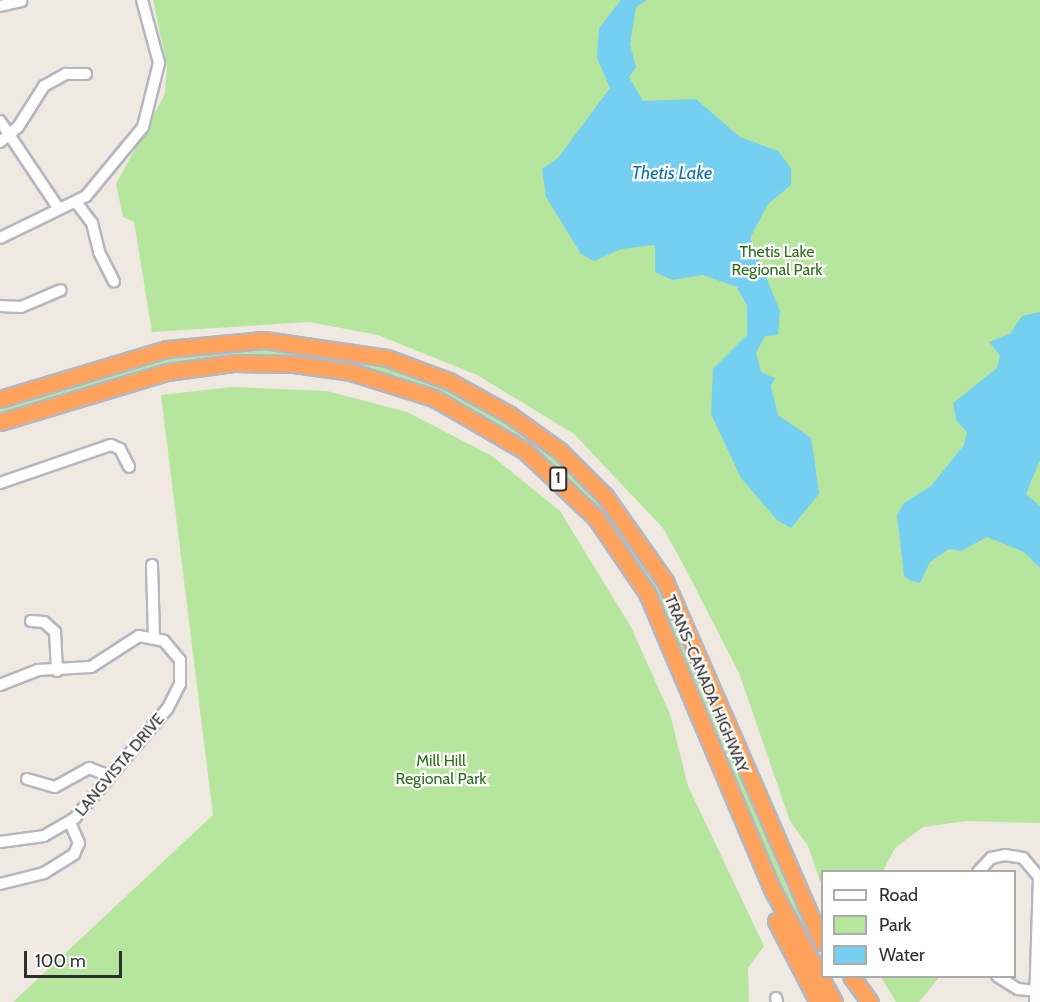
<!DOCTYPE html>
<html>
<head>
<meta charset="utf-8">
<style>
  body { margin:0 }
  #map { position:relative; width:1040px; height:1002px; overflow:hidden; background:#efe9e1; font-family:Cabin,sans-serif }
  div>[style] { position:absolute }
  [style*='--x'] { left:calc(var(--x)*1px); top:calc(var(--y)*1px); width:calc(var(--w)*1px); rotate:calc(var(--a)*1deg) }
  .green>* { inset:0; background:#b6e59e }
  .water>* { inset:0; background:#75cff0 }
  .roads { filter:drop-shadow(2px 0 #b4b7c1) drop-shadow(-2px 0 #b4b7c1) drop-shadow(0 2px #b4b7c1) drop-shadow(0 -2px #b4b7c1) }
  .minor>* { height:10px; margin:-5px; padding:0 5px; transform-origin:5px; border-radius:5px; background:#fff }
  .highway>* { height:15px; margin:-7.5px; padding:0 7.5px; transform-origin:7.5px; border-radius:7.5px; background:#ffa35c }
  span { translate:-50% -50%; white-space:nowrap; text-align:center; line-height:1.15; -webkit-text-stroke:4.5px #fff; paint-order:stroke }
  .shield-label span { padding:2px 4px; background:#fff; border:2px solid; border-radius:4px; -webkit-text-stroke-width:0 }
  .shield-label { font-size:15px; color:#2e2e2e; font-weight:700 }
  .park-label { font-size:16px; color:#2c6e1b }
  .street-label { font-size:16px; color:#2e2e2e }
  .water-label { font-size:18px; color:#0d6fa3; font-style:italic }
  .legend { position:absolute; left:821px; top:870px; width:195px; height:108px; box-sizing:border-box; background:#fff; border:2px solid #ababab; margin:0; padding:8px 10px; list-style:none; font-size:18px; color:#2e2e2e }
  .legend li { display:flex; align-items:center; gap:12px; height:30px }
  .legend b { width:30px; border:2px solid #ababab }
  .scale { position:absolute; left:24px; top:951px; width:98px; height:27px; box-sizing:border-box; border:3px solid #2e2e2e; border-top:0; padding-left:8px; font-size:18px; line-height:21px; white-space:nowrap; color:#2e2e2e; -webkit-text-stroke:4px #fff; paint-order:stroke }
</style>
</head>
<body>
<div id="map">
  <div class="green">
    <i style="clip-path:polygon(153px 0,1040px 0,1040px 823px,966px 821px,923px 827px,895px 848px,883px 871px,822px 872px,822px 887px,808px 846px,790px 821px,739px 673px,684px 566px,663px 528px,574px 434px,477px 375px,378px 335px,309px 322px,152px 332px,134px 222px,123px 217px,116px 184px,165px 94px,167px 67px)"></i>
    <i style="clip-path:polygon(283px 348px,377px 364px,451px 390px,537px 442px,606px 508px,676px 618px,788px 890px,822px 957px,822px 975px,778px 889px,661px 608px,581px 494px,497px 426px,462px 406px,348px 366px,140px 373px,0 416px,0 406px,128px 367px,199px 352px)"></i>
    <i style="clip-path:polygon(232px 387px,327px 391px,407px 412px,492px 456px,560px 511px,631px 627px,670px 714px,688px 786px,764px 946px,748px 968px,749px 1002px,13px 1002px,213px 815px,161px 395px)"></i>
    <i style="clip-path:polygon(881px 977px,939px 977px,919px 1002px,896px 1002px)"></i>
  </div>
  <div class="water">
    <i style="clip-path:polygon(621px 0,647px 0,636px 7px,630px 44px,636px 67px,629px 77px,643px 101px,696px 99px,740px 137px,778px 151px,791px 168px,791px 185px,768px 204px,750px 238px,780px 311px,778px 335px,765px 336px,756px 353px,761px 372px,775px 378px,771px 386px,778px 415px,811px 438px,814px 456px,819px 494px,791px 528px,777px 520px,741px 478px,711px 414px,713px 369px,747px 335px,747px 306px,737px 287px,703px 275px,672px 280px,655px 272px,655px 245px,621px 249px,594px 261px,581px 254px,546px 197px,542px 169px,558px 158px,610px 88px,597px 58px,599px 28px)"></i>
    <i style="clip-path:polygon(1040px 312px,1040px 460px,1026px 494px,1040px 506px,1040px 568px,1024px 552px,987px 537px,961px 551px,949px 549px,930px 562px,920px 583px,911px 581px,904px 576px,897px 515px,904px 503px,931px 486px,964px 445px,967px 432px,956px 420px,953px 403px,997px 368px,1000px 355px,989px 342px,1010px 334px,1022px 316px)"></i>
  </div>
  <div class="roads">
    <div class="minor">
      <i style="--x:0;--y:6;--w:22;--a:-13"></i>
      <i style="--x:0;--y:121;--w:106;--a:56.2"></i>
      <i style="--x:0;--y:142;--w:23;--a:-40"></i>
      <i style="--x:18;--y:127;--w:49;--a:-57.6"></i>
      <i style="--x:44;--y:86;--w:25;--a:-29"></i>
      <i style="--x:66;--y:74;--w:20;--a:0"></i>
      <i style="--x:76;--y:202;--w:26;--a:53"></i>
      <i style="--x:92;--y:223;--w:30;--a:76"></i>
      <i style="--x:99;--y:252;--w:33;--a:63"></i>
      <i style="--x:0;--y:238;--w:96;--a:-26"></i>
      <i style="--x:86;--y:196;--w:89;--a:-50.4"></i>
      <i style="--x:143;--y:127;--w:66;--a:-76"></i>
      <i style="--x:159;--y:63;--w:65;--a:-105.1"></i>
      <i style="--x:0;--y:306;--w:21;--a:3"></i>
      <i style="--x:21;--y:307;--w:43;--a:-23"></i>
      <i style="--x:0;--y:483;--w:117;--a:-18.9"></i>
      <i style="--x:111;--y:445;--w:10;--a:24"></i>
      <i style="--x:120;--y:449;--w:20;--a:63"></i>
      <i style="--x:152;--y:565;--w:72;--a:88.4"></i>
      <i style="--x:31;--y:621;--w:13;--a:4"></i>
      <i style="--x:44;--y:622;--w:15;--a:42"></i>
      <i style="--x:55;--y:632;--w:39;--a:87"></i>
      <i style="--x:0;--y:685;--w:41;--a:-21.5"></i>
      <i style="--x:38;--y:670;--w:53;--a:-3.2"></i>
      <i style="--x:91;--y:667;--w:57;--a:-32.9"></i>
      <i style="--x:139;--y:636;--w:25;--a:11"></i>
      <i style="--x:164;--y:641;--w:25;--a:50"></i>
      <i style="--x:180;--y:660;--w:24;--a:90"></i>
      <i style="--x:180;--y:684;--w:28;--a:117"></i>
      <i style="--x:167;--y:709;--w:143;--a:130.2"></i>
      <i style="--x:75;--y:818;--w:36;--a:150"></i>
      <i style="--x:44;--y:836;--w:44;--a:172.2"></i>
      <i style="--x:27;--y:779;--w:29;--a:16"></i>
      <i style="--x:55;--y:787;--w:39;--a:-29"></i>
      <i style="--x:89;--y:768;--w:19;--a:21"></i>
      <i style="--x:978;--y:872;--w:19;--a:-47"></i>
      <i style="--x:991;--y:858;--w:14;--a:-12"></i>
      <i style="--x:1005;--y:855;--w:18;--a:9"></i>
      <i style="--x:1023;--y:858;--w:25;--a:50"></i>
      <i style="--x:1039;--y:877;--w:125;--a:91.8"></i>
      <i style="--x:0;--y:884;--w:45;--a:-14"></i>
      <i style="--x:44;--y:873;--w:36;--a:-32"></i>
      <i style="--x:74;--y:854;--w:12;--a:-66"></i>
      <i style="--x:79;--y:843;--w:22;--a:-114"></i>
      <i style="--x:997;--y:976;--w:25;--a:32"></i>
      <i style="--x:1018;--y:989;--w:18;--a:6"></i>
      <i style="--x:776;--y:998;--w:4;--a:76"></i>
    </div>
    <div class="highway">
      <i style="--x:0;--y:399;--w:174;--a:-16.7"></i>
      <i style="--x:167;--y:349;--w:97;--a:-5.3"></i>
      <i style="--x:264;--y:340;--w:124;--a:8.3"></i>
      <i style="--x:387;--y:358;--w:66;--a:20.4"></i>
      <i style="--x:449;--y:381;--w:70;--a:29.1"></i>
      <i style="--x:510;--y:415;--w:62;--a:35.8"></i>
      <i style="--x:560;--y:451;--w:64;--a:45"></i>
      <i style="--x:605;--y:496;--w:104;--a:54.8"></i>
      <i style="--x:665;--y:581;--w:394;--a:66.5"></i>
      <i style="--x:0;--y:422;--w:174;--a:-16.7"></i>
      <i style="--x:167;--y:372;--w:68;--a:-7.7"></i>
      <i style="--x:234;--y:363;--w:60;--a:1"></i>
      <i style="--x:294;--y:364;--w:58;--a:8"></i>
      <i style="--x:351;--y:372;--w:87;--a:17.4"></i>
      <i style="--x:434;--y:398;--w:105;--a:30.2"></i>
      <i style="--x:525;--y:451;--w:98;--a:43.3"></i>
      <i style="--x:596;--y:518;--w:91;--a:55.8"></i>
      <i style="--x:647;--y:593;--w:324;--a:67.1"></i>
      <i style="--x:773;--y:891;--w:127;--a:61.2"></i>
      <i style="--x:776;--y:921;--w:91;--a:62.6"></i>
      <i style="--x:851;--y:976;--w:32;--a:54"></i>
    </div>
  </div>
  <div class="shield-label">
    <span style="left:558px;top:479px">1</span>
  </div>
  <div class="park-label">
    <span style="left:777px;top:261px">Thetis Lake<br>Regional Park</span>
    <span style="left:441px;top:770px">Mill Hill<br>Regional Park</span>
  </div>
  <div class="street-label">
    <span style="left:706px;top:684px;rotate:67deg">TRANS-CANADA HIGHWAY</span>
    <span style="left:120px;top:765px;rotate:-50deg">LANGVISTA DRIVE</span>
  </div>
  <div class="water-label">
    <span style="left:672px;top:173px">Thetis Lake</span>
  </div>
  <ul class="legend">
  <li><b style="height:8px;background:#fff"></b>Road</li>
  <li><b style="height:16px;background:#b6e59e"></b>Park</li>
  <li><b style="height:16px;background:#75cff0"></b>Water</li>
  </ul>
  <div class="scale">100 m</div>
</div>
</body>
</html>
